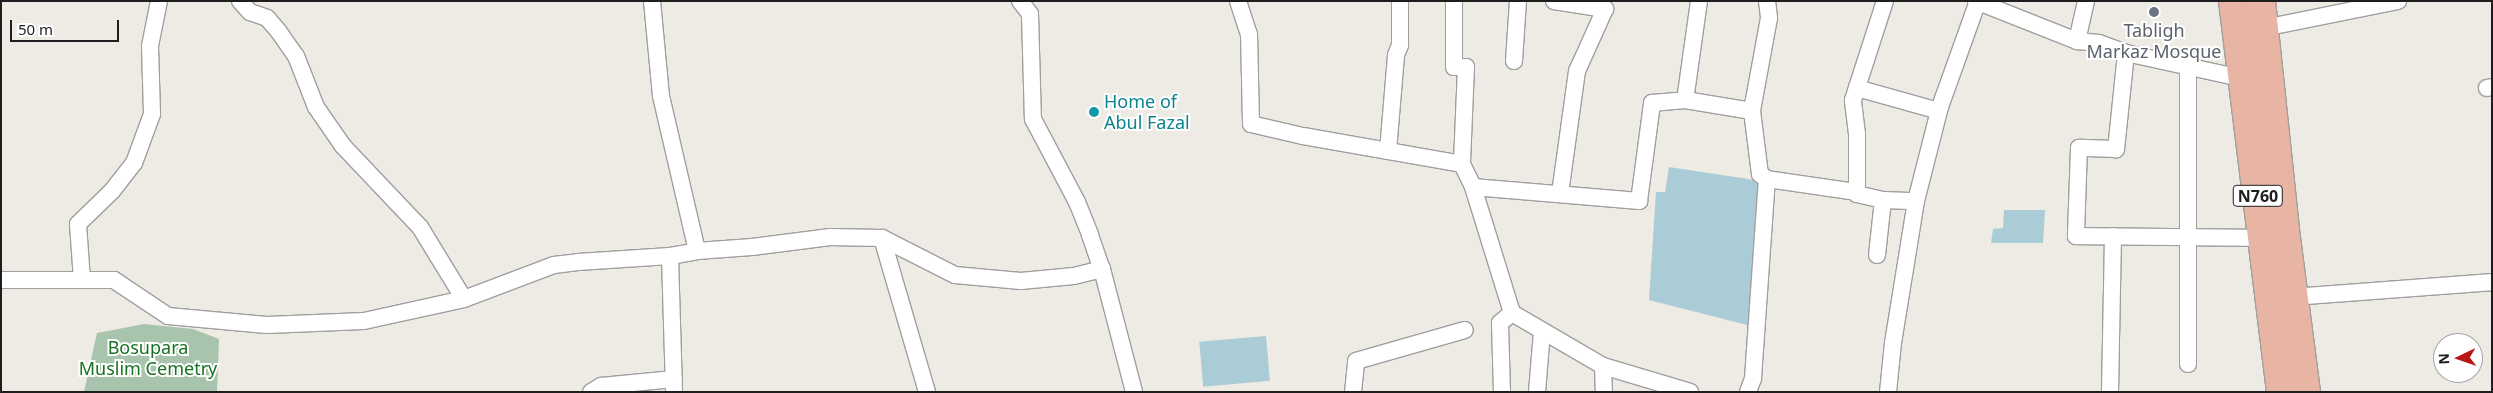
<!DOCTYPE html>
<html>
<head>
<meta charset="utf-8">
<style>
  body { margin:0 }
  #map { position:relative; width:2493px; height:393px; overflow:hidden; background:#eeebe5; font-family:"Noto Sans",sans-serif }
  div>[style] { position:absolute }
  [style*='--x'] { left:calc(var(--x)*1px); top:calc(var(--y)*1px); width:calc(var(--w)*1px); rotate:calc(var(--a)*1deg) }
  .cemetery>* { inset:0; background:#a9c4ad }
  .water>* { inset:0; background:#aaccd7; transform-origin:0 0 }
  .roads { filter:drop-shadow(1px 0 #9f9f9f) drop-shadow(-1px 0 #9f9f9f) drop-shadow(0 1px #9f9f9f) drop-shadow(0 -1px #9f9f9f) }
  .minor>* { height:16px; margin:-8px; padding:0 8px; transform-origin:8px; border-radius:8px; background:#fff }
  .trunk>* { height:28px; margin:-14px; padding:0 14px; transform-origin:14px; border-radius:14px; background:#e8b4a4 }
  .dots>* { width:14px; height:14px; translate:-50% -50%; box-sizing:border-box; border:2px solid #fff; border-radius:50% }
  span { translate:-50% -50%; white-space:nowrap; text-align:center; line-height:1.15; -webkit-text-stroke:4px #fff; paint-order:stroke }
  .shield-label span { padding:1px 4px; background:#fff; border:1px solid; border-radius:4px; -webkit-text-stroke-width:0 }
  .shield-label { font-size:16px; color:#1e1e1e; font-weight:700 }
  .worship-label { font-size:18px; color:#5b616d }
  .culture-label { font-size:18px; color:#0d838f }
  .left { translate:0 -50%; text-align:left }
  .park-label { font-size:18px; color:#177120 }
  .frame { position:absolute; inset:0; border:2px solid #1e1e1e; pointer-events:none }
  .north { position:absolute; left:2433px; top:333px; width:50px; height:50px; box-sizing:border-box; background:#fff; border:1px solid #a5a5a5; border-radius:50%; rotate:267deg; font-size:14px; font-weight:700; line-height:20px; text-align:center; color:#1e1e1e }
  .north::after { content:''; display:block; margin:auto; width:18px; height:22px; background:#b71815; clip-path:polygon(50% 0,100% 100%,50% 72%,0 100%) }
  .scale { position:absolute; left:10px; top:20px; width:109px; height:22px; box-sizing:border-box; border:2px solid #1e1e1e; border-top:0; padding-left:6px; font-size:15px; line-height:18px; white-space:nowrap; color:#1e1e1e; -webkit-text-stroke:4px #fff; paint-order:stroke }
</style>
</head>
<body>
<div id="map">
  <div class="cemetery">
    <i style="clip-path:polygon(144px 324px,193px 329px,219px 339px,217px 392px,84px 392px,97px 333px)"></i>
  </div>
  <div class="water">
    <i style="clip-path:polygon(1669px 167px,1755px 180px,1760px 188px,1751px 326px,1649px 300px,1656px 192px,1665px 192px)"></i>
    <i style="clip-path:polygon(2004px 210px,2045px 210px,2043px 243px,1991px 243px,1993px 229px,2003px 228px)"></i>
    <i style="left:1266px;top:336px;width:45px;height:67px;rotate:85deg"></i>
  </div>
  <div class="roads">
    <div class="minor">
      <i style="--x:240;--y:1;--w:15;--a:48"></i>
      <i style="--x:250;--y:12;--w:18;--a:19"></i>
      <i style="--x:267;--y:18;--w:18;--a:49"></i>
      <i style="--x:279;--y:32;--w:29;--a:55"></i>
      <i style="--x:296;--y:56;--w:55;--a:68.6"></i>
      <i style="--x:316;--y:107;--w:47;--a:55.3"></i>
      <i style="--x:343;--y:146;--w:112;--a:46.5"></i>
      <i style="--x:420;--y:227;--w:84;--a:58.6"></i>
      <i style="--x:464;--y:299;--w:96;--a:-20.7"></i>
      <i style="--x:554;--y:265;--w:24;--a:-7"></i>
      <i style="--x:578;--y:262;--w:92;--a:-3.7"></i>
      <i style="--x:670;--y:256;--w:27;--a:-10"></i>
      <i style="--x:697;--y:251;--w:55;--a:-4.2"></i>
      <i style="--x:752;--y:247;--w:79;--a:-7.3"></i>
      <i style="--x:830;--y:237;--w:52;--a:1.1"></i>
      <i style="--x:882;--y:238;--w:82;--a:26.9"></i>
      <i style="--x:955;--y:275;--w:66;--a:5.2"></i>
      <i style="--x:1021;--y:281;--w:53;--a:-5.4"></i>
      <i style="--x:1074;--y:276;--w:29;--a:-14"></i>
      <i style="--x:652;--y:1;--w:95;--a:84.6"></i>
      <i style="--x:661;--y:96;--w:159;--a:76.9"></i>
      <i style="--x:1020;--y:1;--w:16;--a:52"></i>
      <i style="--x:1030;--y:14;--w:105;--a:88.4"></i>
      <i style="--x:1033;--y:119;--w:94;--a:62.1"></i>
      <i style="--x:1077;--y:202;--w:35;--a:68"></i>
      <i style="--x:1090;--y:235;--w:36;--a:71"></i>
      <i style="--x:1102;--y:269;--w:127;--a:75.4"></i>
      <i style="--x:1238;--y:1;--w:35;--a:72"></i>
      <i style="--x:1249;--y:34;--w:90;--a:88.7"></i>
      <i style="--x:1251;--y:124;--w:53;--a:13"></i>
      <i style="--x:1303;--y:136;--w:161;--a:10"></i>
      <i style="--x:1462;--y:164;--w:25;--a:64"></i>
      <i style="--x:1473;--y:187;--w:132;--a:72.8"></i>
      <i style="--x:1512;--y:313;--w:105;--a:30.2"></i>
      <i style="--x:1603;--y:366;--w:91;--a:16.6"></i>
      <i style="--x:1454;--y:1;--w:66;--a:90"></i>
      <i style="--x:1454;--y:67;--w:12;--a:0"></i>
      <i style="--x:1466;--y:67;--w:97;--a:92.4"></i>
      <i style="--x:1554;--y:1;--w:52;--a:8.9"></i>
      <i style="--x:1605;--y:9;--w:68;--a:114.3"></i>
      <i style="--x:1577;--y:71;--w:124;--a:97.9"></i>
      <i style="--x:1699;--y:1;--w:100;--a:98"></i>
      <i style="--x:1685;--y:100;--w:68;--a:9.3"></i>
      <i style="--x:1767;--y:1;--w:17;--a:83"></i>
      <i style="--x:1769;--y:18;--w:95;--a:100.4"></i>
      <i style="--x:1752;--y:111;--w:64;--a:82.8"></i>
      <i style="--x:1760;--y:174;--w:9;--a:36"></i>
      <i style="--x:1976;--y:1;--w:109;--a:21.6"></i>
      <i style="--x:2077;--y:41;--w:22;--a:5"></i>
      <i style="--x:2099;--y:43;--w:29;--a:20"></i>
      <i style="--x:2126;--y:53;--w:118;--a:12.3"></i>
      <i style="--x:2264;--y:28;--w:137;--a:-11.4"></i>
      <i style="--x:2077;--y:41;--w:41;--a:-77.3"></i>
      <i style="--x:2126;--y:53;--w:97;--a:95.9"></i>
      <i style="--x:2116;--y:149;--w:37;--a:-178"></i>
      <i style="--x:2079;--y:148;--w:88;--a:92"></i>
      <i style="--x:2076;--y:236;--w:188;--a:0.6"></i>
      <i style="--x:1514;--y:61;--w:60;--a:-86.2"></i>
      <i style="--x:2188;--y:65;--w:299;--a:90"></i>
      <i style="--x:1857;--y:88;--w:85;--a:15.7"></i>
      <i style="--x:2487;--y:88;--w:5;--a:-11"></i>
      <i style="--x:1388;--y:151;--w:96;--a:-85.2"></i>
      <i style="--x:1396;--y:55;--w:11;--a:-68"></i>
      <i style="--x:1400;--y:45;--w:44;--a:-90"></i>
      <i style="--x:1473;--y:187;--w:167;--a:4.8"></i>
      <i style="--x:1639;--y:201;--w:99;--a:-82.4"></i>
      <i style="--x:1652;--y:103;--w:33;--a:-5"></i>
      <i style="--x:1883;--y:200;--w:27;--a:-167"></i>
      <i style="--x:1857;--y:194;--w:60;--a:-90"></i>
      <i style="--x:1857;--y:134;--w:34;--a:-97"></i>
      <i style="--x:1853;--y:100;--w:104;--a:-72.1"></i>
      <i style="--x:882;--y:238;--w:160;--a:73.7"></i>
      <i style="--x:1877;--y:255;--w:55;--a:-83.8"></i>
      <i style="--x:1883;--y:200;--w:33;--a:2"></i>
      <i style="--x:1916;--y:201;--w:97;--a:-75.7"></i>
      <i style="--x:1940;--y:107;--w:113;--a:-70.3"></i>
      <i style="--x:670;--y:256;--w:136;--a:88.3"></i>
      <i style="--x:1;--y:280;--w:113;--a:0"></i>
      <i style="--x:114;--y:280;--w:65;--a:33.7"></i>
      <i style="--x:168;--y:316;--w:99;--a:5.2"></i>
      <i style="--x:267;--y:325;--w:97;--a:-2.4"></i>
      <i style="--x:364;--y:321;--w:102;--a:-12.4"></i>
      <i style="--x:82;--y:280;--w:56;--a:-94.1"></i>
      <i style="--x:78;--y:224;--w:47;--a:-44.1"></i>
      <i style="--x:112;--y:191;--w:36;--a:-52"></i>
      <i style="--x:134;--y:163;--w:52;--a:-69.8"></i>
      <i style="--x:152;--y:114;--w:68;--a:-91.7"></i>
      <i style="--x:150;--y:46;--w:46;--a:-78.7"></i>
      <i style="--x:2294;--y:297;--w:199;--a:-4.3"></i>
      <i style="--x:1603;--y:366;--w:26;--a:88"></i>
      <i style="--x:591;--y:392;--w:12;--a:-31"></i>
      <i style="--x:601;--y:386;--w:73;--a:-5.5"></i>
      <i style="--x:1353;--y:392;--w:31;--a:-84"></i>
      <i style="--x:1356;--y:361;--w:113;--a:-15.9"></i>
      <i style="--x:1502;--y:392;--w:69;--a:-91.7"></i>
      <i style="--x:1500;--y:323;--w:16;--a:-40"></i>
      <i style="--x:1537;--y:392;--w:61;--a:-85.3"></i>
      <i style="--x:1748;--y:392;--w:15;--a:-70"></i>
      <i style="--x:1753;--y:378;--w:199;--a:-86"></i>
      <i style="--x:1767;--y:179;--w:90;--a:8.3"></i>
      <i style="--x:1888;--y:392;--w:49;--a:-84.2"></i>
      <i style="--x:1893;--y:343;--w:144;--a:-80.8"></i>
      <i style="--x:2110;--y:392;--w:156;--a:-88.9"></i>
    </div>
    <div class="trunk">
      <i style="--x:2233;--y:1;--w:394;--a:83"></i>
      <i style="--x:2261;--y:1;--w:238;--a:84"></i>
      <i style="--x:2286;--y:238;--w:155;--a:82.6"></i>
    </div>
  </div>
  <div class="dots">
    <i style="left:2154px;top:12px;background:#6b7280"></i>
    <i style="left:1094px;top:112px;background:#0f9aa8"></i>
  </div>
  <div class="shield-label">
    <span style="left:2258px;top:196px">N760</span>
  </div>
  <div class="worship-label">
    <span style="left:2154px;top:41px">Tabligh<br>Markaz Mosque</span>
  </div>
  <div class="culture-label">
    <span class="left" style="left:1104px;top:112px">Home of<br>Abul Fazal</span>
  </div>
  <div class="park-label">
    <span style="left:148px;top:358px">Bosupara<br>Muslim Cemetry</span>
  </div>
  <div class="frame"></div>
  <div class="north">N</div>
  <div class="scale">50 m</div>
</div>
</body>
</html>
